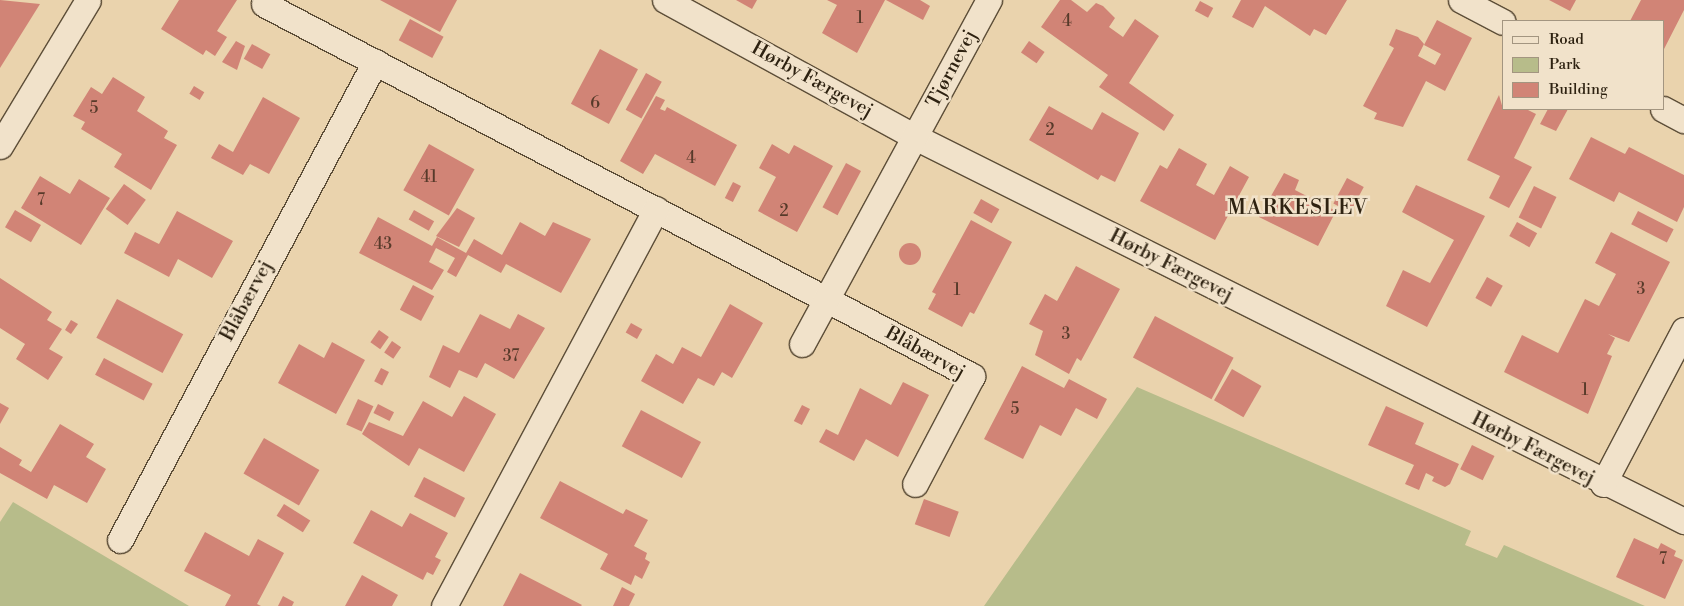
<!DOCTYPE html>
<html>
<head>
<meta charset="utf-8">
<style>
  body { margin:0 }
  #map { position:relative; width:1684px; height:606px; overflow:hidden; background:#ead3ad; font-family:"Libre Bodoni",serif }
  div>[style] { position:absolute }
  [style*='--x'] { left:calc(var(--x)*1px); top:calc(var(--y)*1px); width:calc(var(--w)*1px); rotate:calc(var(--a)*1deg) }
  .green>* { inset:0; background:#b7bc8a }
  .building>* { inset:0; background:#d18476; transform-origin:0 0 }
  .round { border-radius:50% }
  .roads { filter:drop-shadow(1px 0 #5d4e38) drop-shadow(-1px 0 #5d4e38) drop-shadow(0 1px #5d4e38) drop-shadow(0 -1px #5d4e38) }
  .street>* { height:25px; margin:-12.5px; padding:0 12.5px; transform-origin:12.5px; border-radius:12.5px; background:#f1e2ca }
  span { translate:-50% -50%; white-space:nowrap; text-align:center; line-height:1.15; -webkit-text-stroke:5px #f1e2ca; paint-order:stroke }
  .number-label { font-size:16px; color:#573a2a }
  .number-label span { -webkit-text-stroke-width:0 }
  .street-label { font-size:19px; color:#2e2211 }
  .quarter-label { font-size:21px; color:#2e2211; letter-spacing:1px }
  .legend { position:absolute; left:1502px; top:20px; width:162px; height:90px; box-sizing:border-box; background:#f1e2ca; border:1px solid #a39580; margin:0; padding:6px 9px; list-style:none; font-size:15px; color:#2e2211 }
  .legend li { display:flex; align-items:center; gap:10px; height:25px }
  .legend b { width:25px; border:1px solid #a39580 }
</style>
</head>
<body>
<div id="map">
  <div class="green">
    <i style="clip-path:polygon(1137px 387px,1471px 531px,1465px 545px,1497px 558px,1504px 545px,1645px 606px,984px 606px)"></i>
    <i style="clip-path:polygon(13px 502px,189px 606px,0 606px,0 522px)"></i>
  </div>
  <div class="building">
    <i style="clip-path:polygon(0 0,40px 4px,0 68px)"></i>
    <i style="clip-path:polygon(179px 0,237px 0,217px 31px,227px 37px,215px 56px,206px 50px,203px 55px,161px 29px)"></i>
    <i style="clip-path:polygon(380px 0,457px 0,440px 32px)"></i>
    <i style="clip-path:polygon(736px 0,757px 0,752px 9px)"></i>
    <i style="clip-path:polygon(827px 0,885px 0,857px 53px,822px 33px,837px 5px)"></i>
    <i style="clip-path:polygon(886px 0,920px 0,930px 6px,923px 20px)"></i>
    <i style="clip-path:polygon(1060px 0,1071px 0,1087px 12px,1096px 3px,1103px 6px,1115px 18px,1109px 27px,1123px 37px,1135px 19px,1159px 36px,1129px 83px,1174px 115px,1164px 131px,1099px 87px,1108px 75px,1041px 27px)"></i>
    <i style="clip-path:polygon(1241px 0,1347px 0,1326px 35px,1314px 29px,1310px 36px,1265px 6px,1253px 28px,1232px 17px)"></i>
    <i style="clip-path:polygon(1549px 0,1576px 0,1570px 11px)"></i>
    <i style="clip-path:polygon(1641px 0,1684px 0,1684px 10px,1663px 51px,1663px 21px,1630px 21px)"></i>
    <i style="left:1200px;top:1px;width:15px;height:11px;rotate:28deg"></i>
    <i style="left:410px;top:19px;width:38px;height:24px;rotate:28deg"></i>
    <i style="clip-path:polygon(1437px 20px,1472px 38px,1445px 91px,1426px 81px,1403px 127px,1374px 119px,1377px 113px,1363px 106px,1394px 48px,1389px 45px,1396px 29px,1418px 37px,1424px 44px,1418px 56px,1435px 65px,1441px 54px,1424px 45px)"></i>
    <i style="clip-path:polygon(236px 41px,245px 46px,237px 70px,222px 62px)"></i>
    <i style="left:1029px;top:41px;width:19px;height:14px;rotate:35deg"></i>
    <i style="left:252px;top:44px;width:21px;height:17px;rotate:29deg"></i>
    <i style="left:600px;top:49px;width:43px;height:62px;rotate:28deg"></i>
    <i style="left:646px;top:73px;width:18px;height:42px;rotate:29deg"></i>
    <i style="clip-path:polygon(113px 77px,145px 97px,137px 111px,168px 131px,164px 138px,177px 145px,151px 190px,114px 167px,122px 154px,81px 129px,85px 122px,73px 116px,91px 87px,102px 94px)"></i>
    <i style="left:194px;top:86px;width:12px;height:9px;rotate:31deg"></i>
    <i style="clip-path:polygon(1499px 95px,1503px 109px,1526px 109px,1536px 114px,1514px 158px,1532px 167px,1509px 208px,1489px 198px,1500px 176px,1467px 160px)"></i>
    <i style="clip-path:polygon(656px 96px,665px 100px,660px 109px,665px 111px,667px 107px,737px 145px,715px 186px,655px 154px,643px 174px,620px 161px)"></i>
    <i style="clip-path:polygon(263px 97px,300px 118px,269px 174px,250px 164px,243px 175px,211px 158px,219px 144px,233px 152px)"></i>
    <i style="clip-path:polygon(1049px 106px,1092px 130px,1102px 112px,1139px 133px,1115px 182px,1101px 175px,1098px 180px,1029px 140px)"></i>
    <i style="clip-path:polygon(1548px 109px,1568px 109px,1556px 131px,1540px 124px)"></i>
    <i style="clip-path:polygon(1591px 137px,1625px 154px,1629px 147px,1684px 175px,1684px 207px,1677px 222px,1619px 192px,1614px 202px,1569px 179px)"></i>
    <i style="left:429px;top:144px;width:52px;height:53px;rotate:29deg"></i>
    <i style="clip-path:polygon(772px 144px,789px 154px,794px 145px,833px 166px,797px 232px,758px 211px,776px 177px,759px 168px)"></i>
    <i style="clip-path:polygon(1179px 148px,1207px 164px,1196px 185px,1214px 195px,1230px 166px,1249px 177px,1215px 240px,1140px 201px,1160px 165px,1167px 169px)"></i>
    <i style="left:846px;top:163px;width:17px;height:50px;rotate:28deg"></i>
    <i style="clip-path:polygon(1284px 173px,1299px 180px,1295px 190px,1336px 211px,1318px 246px,1259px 217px)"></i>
    <i style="clip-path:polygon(40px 176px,70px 194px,79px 179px,110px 198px,81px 245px,21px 208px)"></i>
    <i style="left:1347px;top:178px;width:19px;height:29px;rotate:28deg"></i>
    <i style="left:733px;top:182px;width:9px;height:18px;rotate:27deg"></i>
    <i style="left:124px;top:184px;width:27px;height:31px;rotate:36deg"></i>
    <i style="clip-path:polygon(1416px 185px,1485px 216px,1427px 327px,1386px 306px,1403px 270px,1430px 283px,1454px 240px,1402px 212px)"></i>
    <i style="left:1534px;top:186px;width:25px;height:35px;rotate:26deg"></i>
    <i style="left:981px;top:199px;width:21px;height:16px;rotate:29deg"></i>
    <i style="clip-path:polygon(457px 208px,475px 218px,459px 247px,436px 236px)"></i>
    <i style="left:15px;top:210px;width:30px;height:20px;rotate:30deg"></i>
    <i style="left:414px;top:210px;width:23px;height:11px;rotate:29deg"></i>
    <i style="clip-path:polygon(177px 211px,233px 241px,212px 278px,178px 259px,169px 277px,124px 253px,135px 232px,159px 244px)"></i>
    <i style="left:1638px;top:211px;width:40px;height:15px;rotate:27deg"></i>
    <i style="clip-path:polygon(378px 217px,432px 246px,437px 237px,466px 253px,474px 239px,502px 255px,520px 222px,545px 236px,553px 222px,591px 239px,561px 293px,506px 264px,501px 273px,468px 255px,456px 277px,447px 272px,455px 258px,436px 248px,429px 262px,444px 270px,432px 290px,359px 253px)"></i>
    <i style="clip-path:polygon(971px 220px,1012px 242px,974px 314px,970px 312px,962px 327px,928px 309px,936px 294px,932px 292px)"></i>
    <i style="left:1517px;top:222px;width:23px;height:16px;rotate:29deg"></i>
    <i style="clip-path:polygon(1611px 232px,1670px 262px,1629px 342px,1608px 334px,1615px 338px,1607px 354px,1612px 356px,1588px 414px,1504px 372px,1522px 335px,1558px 353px,1585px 299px,1599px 306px,1616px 274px,1595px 263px)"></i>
    <i class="round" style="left:899px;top:243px;width:22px;height:22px"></i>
    <i style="clip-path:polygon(1076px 266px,1120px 289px,1081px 361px,1077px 358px,1069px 374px,1035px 355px,1043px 331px,1029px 324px,1045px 294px,1057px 301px)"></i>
    <i style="left:1487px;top:277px;width:18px;height:24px;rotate:29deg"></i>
    <i style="clip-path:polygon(0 278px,52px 312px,47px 320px,62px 329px,49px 349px,63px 357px,48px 380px,16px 359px,25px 344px,0 328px)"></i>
    <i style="left:413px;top:285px;width:24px;height:28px;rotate:28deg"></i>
    <i style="left:117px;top:299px;width:75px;height:44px;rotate:28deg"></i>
    <i style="clip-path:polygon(730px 304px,763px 323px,732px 378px,722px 372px,714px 386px,698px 378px,683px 404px,641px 381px,656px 354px,673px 364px,682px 347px,701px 357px)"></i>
    <i style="clip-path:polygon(480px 314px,510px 329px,518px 314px,545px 328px,514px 379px,485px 363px,477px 378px,459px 370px,450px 388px,429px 377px,443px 345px,459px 353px)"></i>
    <i style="left:1155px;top:316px;width:89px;height:47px;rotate:28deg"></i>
    <i style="clip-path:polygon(71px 320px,78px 324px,71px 334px,65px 330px)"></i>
    <i style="left:631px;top:323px;width:13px;height:11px;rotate:29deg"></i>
    <i style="left:379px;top:330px;width:12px;height:15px;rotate:35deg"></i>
    <i style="left:392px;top:341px;width:11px;height:14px;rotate:34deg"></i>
    <i style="clip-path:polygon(332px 342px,365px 360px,336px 414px,278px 383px,299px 344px,324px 358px)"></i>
    <i style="left:104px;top:358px;width:55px;height:19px;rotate:28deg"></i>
    <i style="clip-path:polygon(1022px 366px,1064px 388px,1069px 379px,1107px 399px,1097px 419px,1076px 408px,1061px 436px,1040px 425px,1023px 459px,984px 439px)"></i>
    <i style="left:381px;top:368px;width:9px;height:15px;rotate:27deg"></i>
    <i style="left:1232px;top:369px;width:34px;height:36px;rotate:30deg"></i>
    <i style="clip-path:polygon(903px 382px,929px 395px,898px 457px,866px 439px,854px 461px,819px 442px,826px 429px,838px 435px,860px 388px,891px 405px)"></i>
    <i style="clip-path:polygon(464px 396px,496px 414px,464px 472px,419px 448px,409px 466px,362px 434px,369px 422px,403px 436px,423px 401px,452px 417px)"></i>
    <i style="left:358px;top:399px;width:17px;height:28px;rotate:25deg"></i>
    <i style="clip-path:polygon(0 403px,9px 408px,0 424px)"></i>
    <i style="left:378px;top:404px;width:18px;height:10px;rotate:27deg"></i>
    <i style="left:802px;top:405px;width:9px;height:18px;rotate:27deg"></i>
    <i style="clip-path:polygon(1386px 406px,1424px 423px,1415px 444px,1459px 464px,1450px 484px,1445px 487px,1432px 481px,1434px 477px,1426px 473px,1419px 490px,1405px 484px,1414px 465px,1368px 445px)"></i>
    <i style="left:641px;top:410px;width:68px;height:41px;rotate:28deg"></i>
    <i style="clip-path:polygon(60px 424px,94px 444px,86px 457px,106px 469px,87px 503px,54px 485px,47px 499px,0 473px,0 447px,22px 460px,19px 465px,31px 472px)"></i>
    <i style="left:264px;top:438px;width:64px;height:41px;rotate:30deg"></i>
    <i style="left:1472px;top:445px;width:25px;height:27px;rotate:26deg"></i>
    <i style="left:424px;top:477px;width:46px;height:22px;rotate:27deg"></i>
    <i style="clip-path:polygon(560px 481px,623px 514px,626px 509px,648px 520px,634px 546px,647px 553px,645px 559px,650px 562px,642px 579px,635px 575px,631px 585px,600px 569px,608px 554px,540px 518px)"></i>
    <i style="left:924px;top:499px;width:37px;height:27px;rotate:20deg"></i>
    <i style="left:284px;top:504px;width:31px;height:14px;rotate:32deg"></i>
    <i style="clip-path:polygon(371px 510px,402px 527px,410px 513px,448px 533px,435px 557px,441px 560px,433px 575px,427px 572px,423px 580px,353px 543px)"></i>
    <i style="clip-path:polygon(205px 532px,249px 556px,258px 539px,284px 553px,257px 604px,261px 606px,225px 606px,231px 595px,184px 571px)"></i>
    <i style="clip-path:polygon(1634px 538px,1658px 549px,1661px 543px,1676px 551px,1674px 556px,1683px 560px,1665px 599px,1616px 577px)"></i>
    <i style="clip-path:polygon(520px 573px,582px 605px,581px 606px,503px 606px)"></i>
    <i style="clip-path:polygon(362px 575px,398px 595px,392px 606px,345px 606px)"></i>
    <i style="clip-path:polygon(622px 587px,635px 594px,629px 606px,613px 606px)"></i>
    <i style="clip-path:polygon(283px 596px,294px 602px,292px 606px,278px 606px)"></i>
  </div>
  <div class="roads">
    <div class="street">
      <i style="--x:665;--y:0;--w:285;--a:28.7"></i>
      <i style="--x:915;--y:137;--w:860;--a:26.54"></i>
      <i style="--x:1461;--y:0;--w:47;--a:27.6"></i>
      <i style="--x:264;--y:4;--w:800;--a:27.72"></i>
      <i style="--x:972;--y:376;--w:122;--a:117.8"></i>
      <i style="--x:1663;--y:109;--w:24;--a:28"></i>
      <i style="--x:0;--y:146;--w:170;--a:-58.9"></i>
      <i style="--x:802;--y:344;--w:392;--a:-61.5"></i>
      <i style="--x:1603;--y:484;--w:174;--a:-62.3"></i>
      <i style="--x:120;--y:540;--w:542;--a:-61.92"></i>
      <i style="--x:444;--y:606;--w:450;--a:-61.9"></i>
    </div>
  </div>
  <div class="number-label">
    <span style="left:860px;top:18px">1</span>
    <span style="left:1067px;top:21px">4</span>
    <span style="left:595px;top:103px">6</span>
    <span style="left:94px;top:108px">5</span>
    <span style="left:1050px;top:130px">2</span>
    <span style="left:691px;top:158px">4</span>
    <span style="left:429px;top:177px">41</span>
    <span style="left:41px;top:200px">7</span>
    <span style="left:784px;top:211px">2</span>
    <span style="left:383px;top:244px">43</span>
    <span style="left:1641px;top:289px">3</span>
    <span style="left:957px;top:290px">1</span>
    <span style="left:1066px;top:334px">3</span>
    <span style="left:511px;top:356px">37</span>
    <span style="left:1585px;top:390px">1</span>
    <span style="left:1015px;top:409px">5</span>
    <span style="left:1663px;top:559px">7</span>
  </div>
  <div class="street-label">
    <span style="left:952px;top:69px;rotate:-62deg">Tjørnevej</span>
    <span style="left:812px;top:80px;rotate:29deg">Hørby Færgevej</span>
    <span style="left:1171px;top:266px;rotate:27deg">Hørby Færgevej</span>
    <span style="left:247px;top:301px;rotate:-62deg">Blåbærvej</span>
    <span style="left:925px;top:353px;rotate:29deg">Blåbærvej</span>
    <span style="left:1533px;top:449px;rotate:27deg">Hørby Færgevej</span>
  </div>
  <div class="quarter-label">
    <span style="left:1298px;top:208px">MARKESLEV</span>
  </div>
  <ul class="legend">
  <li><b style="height:6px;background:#f1e2ca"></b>Road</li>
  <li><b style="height:14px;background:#b7bc8a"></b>Park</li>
  <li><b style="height:14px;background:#d18476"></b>Building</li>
  </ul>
</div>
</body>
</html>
